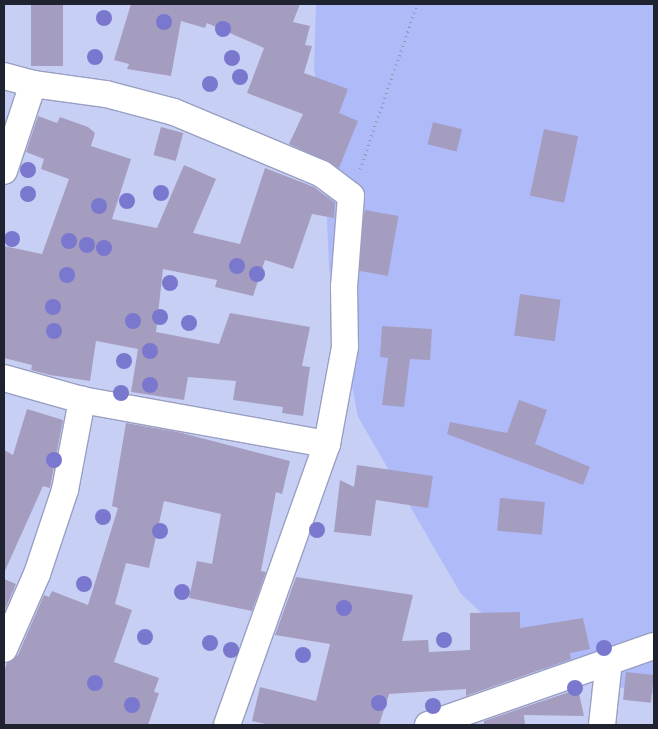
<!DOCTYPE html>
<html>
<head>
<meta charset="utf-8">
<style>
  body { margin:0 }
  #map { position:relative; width:658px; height:729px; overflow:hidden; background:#c8cff4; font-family:"Source Sans 3",sans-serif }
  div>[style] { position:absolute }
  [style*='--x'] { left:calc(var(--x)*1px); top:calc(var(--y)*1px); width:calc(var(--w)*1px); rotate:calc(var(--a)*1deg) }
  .green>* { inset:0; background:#afbbf9 }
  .building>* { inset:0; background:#a59dc0; transform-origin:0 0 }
  .path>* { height:3px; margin-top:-1.5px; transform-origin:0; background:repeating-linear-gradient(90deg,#9197b4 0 1px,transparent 0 5px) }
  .roads { filter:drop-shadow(1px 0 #999fc2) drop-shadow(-1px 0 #999fc2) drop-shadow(0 1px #999fc2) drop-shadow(0 -1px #999fc2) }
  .minor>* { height:26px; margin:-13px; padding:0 13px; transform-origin:13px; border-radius:13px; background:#fff }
  .trees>* { width:16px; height:16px; margin:-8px; border-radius:50%; background:#7978ce }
  span { translate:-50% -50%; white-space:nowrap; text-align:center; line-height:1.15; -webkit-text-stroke:4px #eff2fd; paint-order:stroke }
  .frame { position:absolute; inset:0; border:5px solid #1f222f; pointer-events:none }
</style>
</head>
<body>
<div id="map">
  <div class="green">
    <i style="clip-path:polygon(316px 4px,654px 4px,654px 694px,547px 673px,461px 594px,358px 417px,329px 268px,325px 174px,314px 67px)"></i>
  </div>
  <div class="building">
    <i style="left:31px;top:4px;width:32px;height:62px"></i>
    <i style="clip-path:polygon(131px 4px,300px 4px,293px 22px,310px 26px,305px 45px,312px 46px,304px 73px,348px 89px,339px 113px,358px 121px,339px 168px,289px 144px,303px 114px,247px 93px,264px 48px,207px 23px,205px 28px,181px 21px,171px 76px,127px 69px,129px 64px,114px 60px)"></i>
    <i style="clip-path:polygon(38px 116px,57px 123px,60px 117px,88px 127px,95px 133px,91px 146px,131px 159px,112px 219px,157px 228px,184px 165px,216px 179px,193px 233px,240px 244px,265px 168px,314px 187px,335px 203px,334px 218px,312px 214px,293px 269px,265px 260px,253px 296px,215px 287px,217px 280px,163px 269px,156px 332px,219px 344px,230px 313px,310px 327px,302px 366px,310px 367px,303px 416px,282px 413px,283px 407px,233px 400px,236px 381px,188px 377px,184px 400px,131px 392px,138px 349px,96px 341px,90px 381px,50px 375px,31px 370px,32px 365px,4px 358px,4px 246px,42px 254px,69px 179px,41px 169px,44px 159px,26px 152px)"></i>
    <i style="left:433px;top:122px;width:30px;height:23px;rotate:14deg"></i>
    <i style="left:161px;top:127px;width:23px;height:29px;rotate:15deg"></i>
    <i style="left:544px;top:129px;width:35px;height:68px;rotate:12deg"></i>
    <i style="left:365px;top:210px;width:34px;height:61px;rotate:10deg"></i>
    <i style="left:520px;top:294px;width:41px;height:42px;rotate:8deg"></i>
    <i style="clip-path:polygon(382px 326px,432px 329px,430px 360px,410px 359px,404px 407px,382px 405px,388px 358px,380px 357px)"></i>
    <i style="clip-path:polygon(519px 400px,547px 410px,535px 444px,590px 467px,583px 485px,447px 434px,450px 422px,507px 433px)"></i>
    <i style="clip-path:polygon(27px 409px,63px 420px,50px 488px,43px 486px,4px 573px,4px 450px,13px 455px)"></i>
    <i style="clip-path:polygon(126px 423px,178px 432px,290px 461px,282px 494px,276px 492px,261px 571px,266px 572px,252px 611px,189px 598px,197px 561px,212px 564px,221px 514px,164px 501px,149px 568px,126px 563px,115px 604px,132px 610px,114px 662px,159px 678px,154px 692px,159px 693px,148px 725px,4px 725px,4px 672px,7px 663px,18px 655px,44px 595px,49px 597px,52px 591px,88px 605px,118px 508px,112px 506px)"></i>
    <i style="clip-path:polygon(357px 465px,433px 476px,428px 508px,376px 500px,371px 536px,334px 532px,340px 480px,354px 487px)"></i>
    <i style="left:500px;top:498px;width:45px;height:33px;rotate:5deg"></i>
    <i style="clip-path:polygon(296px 577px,413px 595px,402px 641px,428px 640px,429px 652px,470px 650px,470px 613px,520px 612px,520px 628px,583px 618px,590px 649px,570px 653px,571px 659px,466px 696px,466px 689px,389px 694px,379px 725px,270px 725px,252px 721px,260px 687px,316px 701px,330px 644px,275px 635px)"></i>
    <i style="clip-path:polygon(4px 579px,16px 584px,4px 612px)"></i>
    <i style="left:626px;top:672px;width:28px;height:28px;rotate:6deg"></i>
    <i style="clip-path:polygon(578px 689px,584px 716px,524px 715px,525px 725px,484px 725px,484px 721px)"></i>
  </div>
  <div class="path">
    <i style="--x:360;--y:169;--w:175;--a:-70.9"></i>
  </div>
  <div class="roads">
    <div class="minor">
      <i style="--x:4;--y:76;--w:30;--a:15"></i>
      <i style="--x:33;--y:84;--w:74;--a:7.8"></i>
      <i style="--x:106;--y:94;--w:70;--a:14.8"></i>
      <i style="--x:174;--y:112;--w:160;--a:22.7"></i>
      <i style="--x:322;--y:174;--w:36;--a:37"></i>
      <i style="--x:351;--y:196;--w:90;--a:94.4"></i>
      <i style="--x:344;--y:286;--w:61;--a:89.1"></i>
      <i style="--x:345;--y:347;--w:99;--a:100.5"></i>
      <i style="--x:327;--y:444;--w:298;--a:109.6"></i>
      <i style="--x:4;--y:171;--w:92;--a:-71.6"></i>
      <i style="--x:4;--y:378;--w:81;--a:15.8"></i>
      <i style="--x:82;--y:400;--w:249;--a:10.2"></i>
      <i style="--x:4;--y:649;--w:82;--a:-66.3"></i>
      <i style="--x:37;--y:574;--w:89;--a:-71.6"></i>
      <i style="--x:65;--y:490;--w:92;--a:-79.3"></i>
      <i style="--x:428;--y:725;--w:239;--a:-19.3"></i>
      <i style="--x:602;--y:725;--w:64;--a:-83.8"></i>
    </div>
  </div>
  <div class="trees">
    <i style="left:104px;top:18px"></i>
    <i style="left:164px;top:22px"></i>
    <i style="left:223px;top:29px"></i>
    <i style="left:95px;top:57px"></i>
    <i style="left:232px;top:58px"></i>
    <i style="left:240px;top:77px"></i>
    <i style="left:210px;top:84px"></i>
    <i style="left:28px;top:170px"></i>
    <i style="left:161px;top:193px"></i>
    <i style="left:28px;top:194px"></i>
    <i style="left:127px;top:201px"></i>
    <i style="left:99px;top:206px"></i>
    <i style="left:12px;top:239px"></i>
    <i style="left:69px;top:241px"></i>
    <i style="left:87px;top:245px"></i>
    <i style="left:104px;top:248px"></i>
    <i style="left:237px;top:266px"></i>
    <i style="left:257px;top:274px"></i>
    <i style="left:67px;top:275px"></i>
    <i style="left:170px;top:283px"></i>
    <i style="left:53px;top:307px"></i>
    <i style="left:160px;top:317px"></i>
    <i style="left:133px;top:321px"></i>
    <i style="left:189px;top:323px"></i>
    <i style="left:54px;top:331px"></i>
    <i style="left:150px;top:351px"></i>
    <i style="left:124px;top:361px"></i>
    <i style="left:150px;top:385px"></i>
    <i style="left:121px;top:393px"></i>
    <i style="left:54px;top:460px"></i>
    <i style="left:103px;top:517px"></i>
    <i style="left:317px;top:530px"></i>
    <i style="left:160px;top:531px"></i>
    <i style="left:84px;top:584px"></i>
    <i style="left:182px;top:592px"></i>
    <i style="left:344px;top:608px"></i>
    <i style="left:145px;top:637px"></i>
    <i style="left:444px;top:640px"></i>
    <i style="left:210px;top:643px"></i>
    <i style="left:604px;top:648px"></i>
    <i style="left:231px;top:650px"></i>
    <i style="left:303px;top:655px"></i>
    <i style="left:95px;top:683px"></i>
    <i style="left:575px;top:688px"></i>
    <i style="left:379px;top:703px"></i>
    <i style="left:132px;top:705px"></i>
    <i style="left:433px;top:706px"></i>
  </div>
  <div class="frame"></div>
</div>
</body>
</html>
